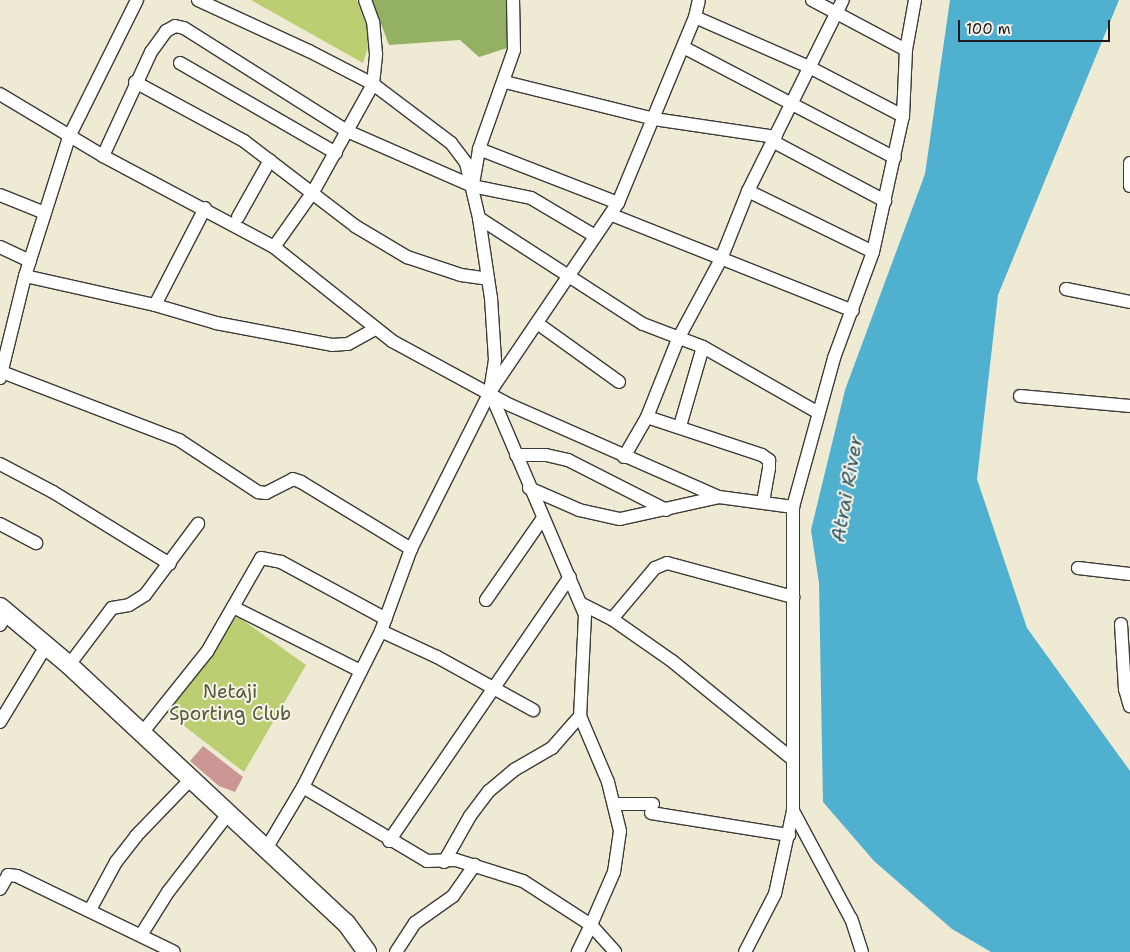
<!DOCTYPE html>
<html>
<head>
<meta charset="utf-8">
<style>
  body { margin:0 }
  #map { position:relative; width:1130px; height:952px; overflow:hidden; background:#efead3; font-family:"Shantell Sans",sans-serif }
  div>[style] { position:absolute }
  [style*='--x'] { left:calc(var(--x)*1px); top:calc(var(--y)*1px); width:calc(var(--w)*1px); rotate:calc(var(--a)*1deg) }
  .green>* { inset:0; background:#bbce71 }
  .forest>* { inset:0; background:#94b163 }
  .water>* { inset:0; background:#50b0cf }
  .building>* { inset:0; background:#cb9694 }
  .roads { filter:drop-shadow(1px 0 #3c3b37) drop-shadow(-1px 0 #3c3b37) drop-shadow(0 1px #3c3b37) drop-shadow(0 -1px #3c3b37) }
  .street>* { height:12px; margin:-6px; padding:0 6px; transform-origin:6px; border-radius:6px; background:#fff }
  .secondary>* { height:18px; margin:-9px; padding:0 9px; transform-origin:9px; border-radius:9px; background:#fff }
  span { translate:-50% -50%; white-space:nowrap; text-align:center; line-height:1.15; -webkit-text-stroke:4px #f7f3e8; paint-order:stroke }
  .park-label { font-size:19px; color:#545a3a }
  .water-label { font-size:20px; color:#315764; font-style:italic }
  .scale { position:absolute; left:958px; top:20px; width:152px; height:22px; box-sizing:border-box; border:2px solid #1c1c1c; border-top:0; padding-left:6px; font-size:15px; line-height:18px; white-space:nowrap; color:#1c1c1c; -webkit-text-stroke:4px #f7f3e8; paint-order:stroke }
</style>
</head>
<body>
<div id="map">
  <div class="green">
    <i style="clip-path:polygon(251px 0,357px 0,371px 38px,363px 63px)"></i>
    <i style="clip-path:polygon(237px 616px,306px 665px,244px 772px,166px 712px)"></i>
  </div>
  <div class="forest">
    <i style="clip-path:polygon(372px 0,513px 0,507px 48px,479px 57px,460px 40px,389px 45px)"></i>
  </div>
  <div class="water">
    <i style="clip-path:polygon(950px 0,1119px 0,998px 295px,977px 479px,1027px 628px,1130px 771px,1130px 952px,991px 952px,952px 929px,874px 861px,823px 802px,819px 583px,811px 530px,845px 390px,925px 174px)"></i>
  </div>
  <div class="building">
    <i style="clip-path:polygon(203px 746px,243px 777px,235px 792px,219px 786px,190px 761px)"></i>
  </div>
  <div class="roads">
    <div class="street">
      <i style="--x:198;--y:0;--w:122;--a:24.7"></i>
      <i style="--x:309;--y:51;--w:72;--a:27.3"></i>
      <i style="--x:373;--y:84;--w:98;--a:37.1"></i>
      <i style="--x:451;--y:143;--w:25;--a:53"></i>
      <i style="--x:466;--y:163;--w:57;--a:76.7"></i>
      <i style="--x:479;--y:218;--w:81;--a:81.5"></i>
      <i style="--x:491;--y:298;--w:62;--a:86.3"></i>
      <i style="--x:495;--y:360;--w:32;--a:99"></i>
      <i style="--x:490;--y:392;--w:242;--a:66.9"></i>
      <i style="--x:585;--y:615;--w:101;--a:92.8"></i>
      <i style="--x:580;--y:716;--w:72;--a:67"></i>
      <i style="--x:608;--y:782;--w:50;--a:76.2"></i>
      <i style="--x:620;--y:831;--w:41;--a:98.3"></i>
      <i style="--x:614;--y:872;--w:58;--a:113.5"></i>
      <i style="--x:591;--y:925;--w:36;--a:48"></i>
      <i style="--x:812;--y:0;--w:106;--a:28"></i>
      <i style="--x:695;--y:17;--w:127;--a:23.7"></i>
      <i style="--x:811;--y:68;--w:104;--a:27.6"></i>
      <i style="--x:683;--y:47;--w:239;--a:27.6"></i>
      <i style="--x:180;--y:63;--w:180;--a:30"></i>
      <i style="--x:135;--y:82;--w:124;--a:28.4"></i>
      <i style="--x:244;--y:141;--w:140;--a:37.4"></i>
      <i style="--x:355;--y:226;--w:61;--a:30.8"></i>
      <i style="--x:407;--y:257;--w:57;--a:18.4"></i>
      <i style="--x:461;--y:275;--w:27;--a:8"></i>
      <i style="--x:505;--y:82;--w:154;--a:13.9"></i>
      <i style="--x:654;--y:119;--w:123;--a:8.4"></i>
      <i style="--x:0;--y:94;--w:120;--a:31"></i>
      <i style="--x:103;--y:156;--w:194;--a:28"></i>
      <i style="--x:274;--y:247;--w:151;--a:38.5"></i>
      <i style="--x:392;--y:341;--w:134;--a:28.5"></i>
      <i style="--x:510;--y:405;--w:228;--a:23.8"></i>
      <i style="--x:774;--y:142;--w:126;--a:28"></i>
      <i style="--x:479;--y:149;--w:149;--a:21.2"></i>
      <i style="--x:103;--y:156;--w:115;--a:-65.2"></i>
      <i style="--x:151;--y:52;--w:26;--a:-54"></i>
      <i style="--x:166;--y:31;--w:10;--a:-29"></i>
      <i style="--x:175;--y:26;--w:9;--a:13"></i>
      <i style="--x:184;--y:28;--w:193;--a:32.3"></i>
      <i style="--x:347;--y:131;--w:137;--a:23.7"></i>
      <i style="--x:472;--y:186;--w:60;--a:11.5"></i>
      <i style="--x:531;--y:198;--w:74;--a:30.7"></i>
      <i style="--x:1130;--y:163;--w:23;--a:90"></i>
      <i style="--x:473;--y:184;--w:36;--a:-80"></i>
      <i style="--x:479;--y:149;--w:105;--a:-70.5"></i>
      <i style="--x:514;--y:50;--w:50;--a:-91.1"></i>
      <i style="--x:748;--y:191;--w:139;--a:26"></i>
      <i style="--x:0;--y:195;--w:48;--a:21.8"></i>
      <i style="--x:612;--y:215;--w:259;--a:21.7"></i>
      <i style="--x:238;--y:217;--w:65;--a:-60.7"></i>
      <i style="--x:479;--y:218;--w:195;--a:32.9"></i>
      <i style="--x:643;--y:324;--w:64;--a:21"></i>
      <i style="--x:703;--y:347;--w:131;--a:29.7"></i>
      <i style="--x:0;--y:247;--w:33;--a:25"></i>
      <i style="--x:274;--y:247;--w:67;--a:-54.7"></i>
      <i style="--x:313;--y:192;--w:124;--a:-60.9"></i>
      <i style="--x:373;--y:84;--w:30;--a:-84"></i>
      <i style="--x:376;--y:54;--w:32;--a:-95"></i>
      <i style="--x:373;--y:22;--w:23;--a:-110"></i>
      <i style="--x:25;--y:276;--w:133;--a:12.6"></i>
      <i style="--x:155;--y:305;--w:64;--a:16.4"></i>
      <i style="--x:216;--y:323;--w:118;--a:10.7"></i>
      <i style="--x:332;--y:345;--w:16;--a:-4"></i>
      <i style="--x:348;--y:344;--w:29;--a:-29"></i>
      <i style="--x:1066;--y:289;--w:65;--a:11.5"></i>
      <i style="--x:155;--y:305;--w:109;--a:-62.7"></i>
      <i style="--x:537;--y:323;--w:101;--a:35.7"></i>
      <i style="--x:2;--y:372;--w:190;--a:21"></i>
      <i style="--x:179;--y:440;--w:95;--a:33.4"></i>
      <i style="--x:258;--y:492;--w:8;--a:7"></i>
      <i style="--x:266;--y:493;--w:30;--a:-27"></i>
      <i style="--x:293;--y:479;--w:9;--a:21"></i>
      <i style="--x:301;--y:482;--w:129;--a:31.3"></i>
      <i style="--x:0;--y:378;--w:105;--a:-76.2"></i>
      <i style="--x:25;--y:276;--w:146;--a:-72.4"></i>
      <i style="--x:69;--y:137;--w:153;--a:-63.6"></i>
      <i style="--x:1020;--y:396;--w:110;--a:5.2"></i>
      <i style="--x:647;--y:417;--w:121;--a:18.3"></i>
      <i style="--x:762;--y:455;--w:9;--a:36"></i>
      <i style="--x:769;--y:460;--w:8;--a:90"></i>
      <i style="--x:769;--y:468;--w:34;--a:100"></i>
      <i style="--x:680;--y:426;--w:82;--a:-73.8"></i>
      <i style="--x:516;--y:455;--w:30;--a:0"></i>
      <i style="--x:546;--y:455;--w:23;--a:13"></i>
      <i style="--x:568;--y:460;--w:110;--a:27"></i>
      <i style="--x:624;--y:457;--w:46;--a:-60.1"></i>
      <i style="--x:647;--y:417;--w:84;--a:-68.3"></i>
      <i style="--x:678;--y:339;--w:91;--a:-61.7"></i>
      <i style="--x:721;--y:259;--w:73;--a:-68.3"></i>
      <i style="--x:748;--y:191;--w:213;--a:-63.6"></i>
      <i style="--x:0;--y:464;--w:60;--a:27.8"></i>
      <i style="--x:53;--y:492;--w:137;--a:31.6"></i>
      <i style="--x:529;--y:488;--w:55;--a:23.7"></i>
      <i style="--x:579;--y:510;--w:42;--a:12.4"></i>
      <i style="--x:620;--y:519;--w:101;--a:-12.5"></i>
      <i style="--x:719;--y:497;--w:75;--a:7.7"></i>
      <i style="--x:0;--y:524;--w:41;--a:27.8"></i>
      <i style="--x:1078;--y:568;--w:52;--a:6.6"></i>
      <i style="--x:486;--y:600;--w:100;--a:-55.2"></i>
      <i style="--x:582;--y:604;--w:34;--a:27"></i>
      <i style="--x:612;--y:619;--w:73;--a:35"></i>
      <i style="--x:672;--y:661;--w:155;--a:39.2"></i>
      <i style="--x:233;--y:607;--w:143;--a:26.6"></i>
      <i style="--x:612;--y:619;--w:67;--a:-49.9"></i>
      <i style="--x:655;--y:568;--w:13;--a:-23"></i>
      <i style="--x:667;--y:563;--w:131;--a:15.1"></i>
      <i style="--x:1121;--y:624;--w:65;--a:86.5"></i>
      <i style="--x:1125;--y:689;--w:18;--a:74"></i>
      <i style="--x:0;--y:625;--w:14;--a:-60"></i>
      <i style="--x:381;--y:631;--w:62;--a:24.9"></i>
      <i style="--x:437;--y:657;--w:110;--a:28.9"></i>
      <i style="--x:69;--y:665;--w:71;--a:-53"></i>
      <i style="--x:112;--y:608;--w:17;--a:-10"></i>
      <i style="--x:129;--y:605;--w:19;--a:-32"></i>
      <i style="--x:145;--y:595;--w:89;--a:-53.3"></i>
      <i style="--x:0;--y:722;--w:89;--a:-58.8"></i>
      <i style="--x:142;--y:733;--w:104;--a:-51.3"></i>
      <i style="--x:207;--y:652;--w:108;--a:-60.1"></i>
      <i style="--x:261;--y:558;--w:20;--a:11"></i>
      <i style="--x:281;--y:562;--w:119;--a:28.5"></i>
      <i style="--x:303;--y:787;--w:144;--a:30.8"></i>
      <i style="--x:427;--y:861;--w:29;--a:-2"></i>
      <i style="--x:456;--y:860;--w:70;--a:17.4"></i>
      <i style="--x:523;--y:881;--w:81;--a:32.9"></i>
      <i style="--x:591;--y:925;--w:30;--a:116"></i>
      <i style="--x:615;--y:804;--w:38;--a:0"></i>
      <i style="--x:651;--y:813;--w:140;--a:9.1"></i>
      <i style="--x:389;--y:841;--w:320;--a:-55.6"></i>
      <i style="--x:266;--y:849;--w:72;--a:-59.2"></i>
      <i style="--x:303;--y:787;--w:174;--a:-63.4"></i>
      <i style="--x:381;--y:631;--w:87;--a:-69.9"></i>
      <i style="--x:411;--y:549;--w:176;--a:-63.3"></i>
      <i style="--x:490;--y:392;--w:228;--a:-55.9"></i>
      <i style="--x:618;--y:203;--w:201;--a:-67.5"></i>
      <i style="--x:695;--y:17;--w:17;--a:-77"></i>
      <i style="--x:444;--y:862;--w:53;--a:-60.5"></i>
      <i style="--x:470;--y:816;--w:31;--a:-53"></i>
      <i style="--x:489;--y:791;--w:33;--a:-40"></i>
      <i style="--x:514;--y:770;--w:44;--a:-30.1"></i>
      <i style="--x:552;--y:748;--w:43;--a:-48.8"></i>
      <i style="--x:0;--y:889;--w:16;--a:-60"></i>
      <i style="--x:8;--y:875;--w:9;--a:6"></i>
      <i style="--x:17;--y:876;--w:174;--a:25.8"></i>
      <i style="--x:90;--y:910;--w:55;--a:-61.6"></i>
      <i style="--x:116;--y:862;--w:33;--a:-52"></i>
      <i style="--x:136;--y:836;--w:79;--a:-46"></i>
      <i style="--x:141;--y:935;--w:51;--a:-57.9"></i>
      <i style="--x:168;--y:892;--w:98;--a:-52.4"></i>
      <i style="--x:396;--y:952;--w:35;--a:-57"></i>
      <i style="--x:415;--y:923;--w:47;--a:-35.4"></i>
      <i style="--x:453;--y:896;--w:38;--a:-55"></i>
      <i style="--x:745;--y:952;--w:65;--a:-62.7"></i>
      <i style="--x:775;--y:894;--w:85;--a:-77.8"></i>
      <i style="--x:862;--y:952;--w:35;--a:-108"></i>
      <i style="--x:851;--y:919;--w:123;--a:-118.2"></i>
      <i style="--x:793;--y:811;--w:304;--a:-90"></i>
      <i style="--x:793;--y:507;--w:155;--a:-74.6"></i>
      <i style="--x:834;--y:358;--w:113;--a:-69.8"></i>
      <i style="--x:873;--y:252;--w:139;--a:-77.6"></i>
      <i style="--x:903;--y:116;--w:66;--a:-87.4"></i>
      <i style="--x:906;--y:50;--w:51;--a:-79.8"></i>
    </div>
    <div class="secondary">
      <i style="--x:0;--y:607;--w:90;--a:40"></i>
      <i style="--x:69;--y:665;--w:379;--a:43"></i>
      <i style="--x:346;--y:923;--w:36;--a:54"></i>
    </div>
  </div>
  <div class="park-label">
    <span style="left:230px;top:703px">Netaji<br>Sporting Club</span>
  </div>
  <div class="water-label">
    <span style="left:847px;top:489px;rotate:-80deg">Atrai River</span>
  </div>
  <div class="scale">100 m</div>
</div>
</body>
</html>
